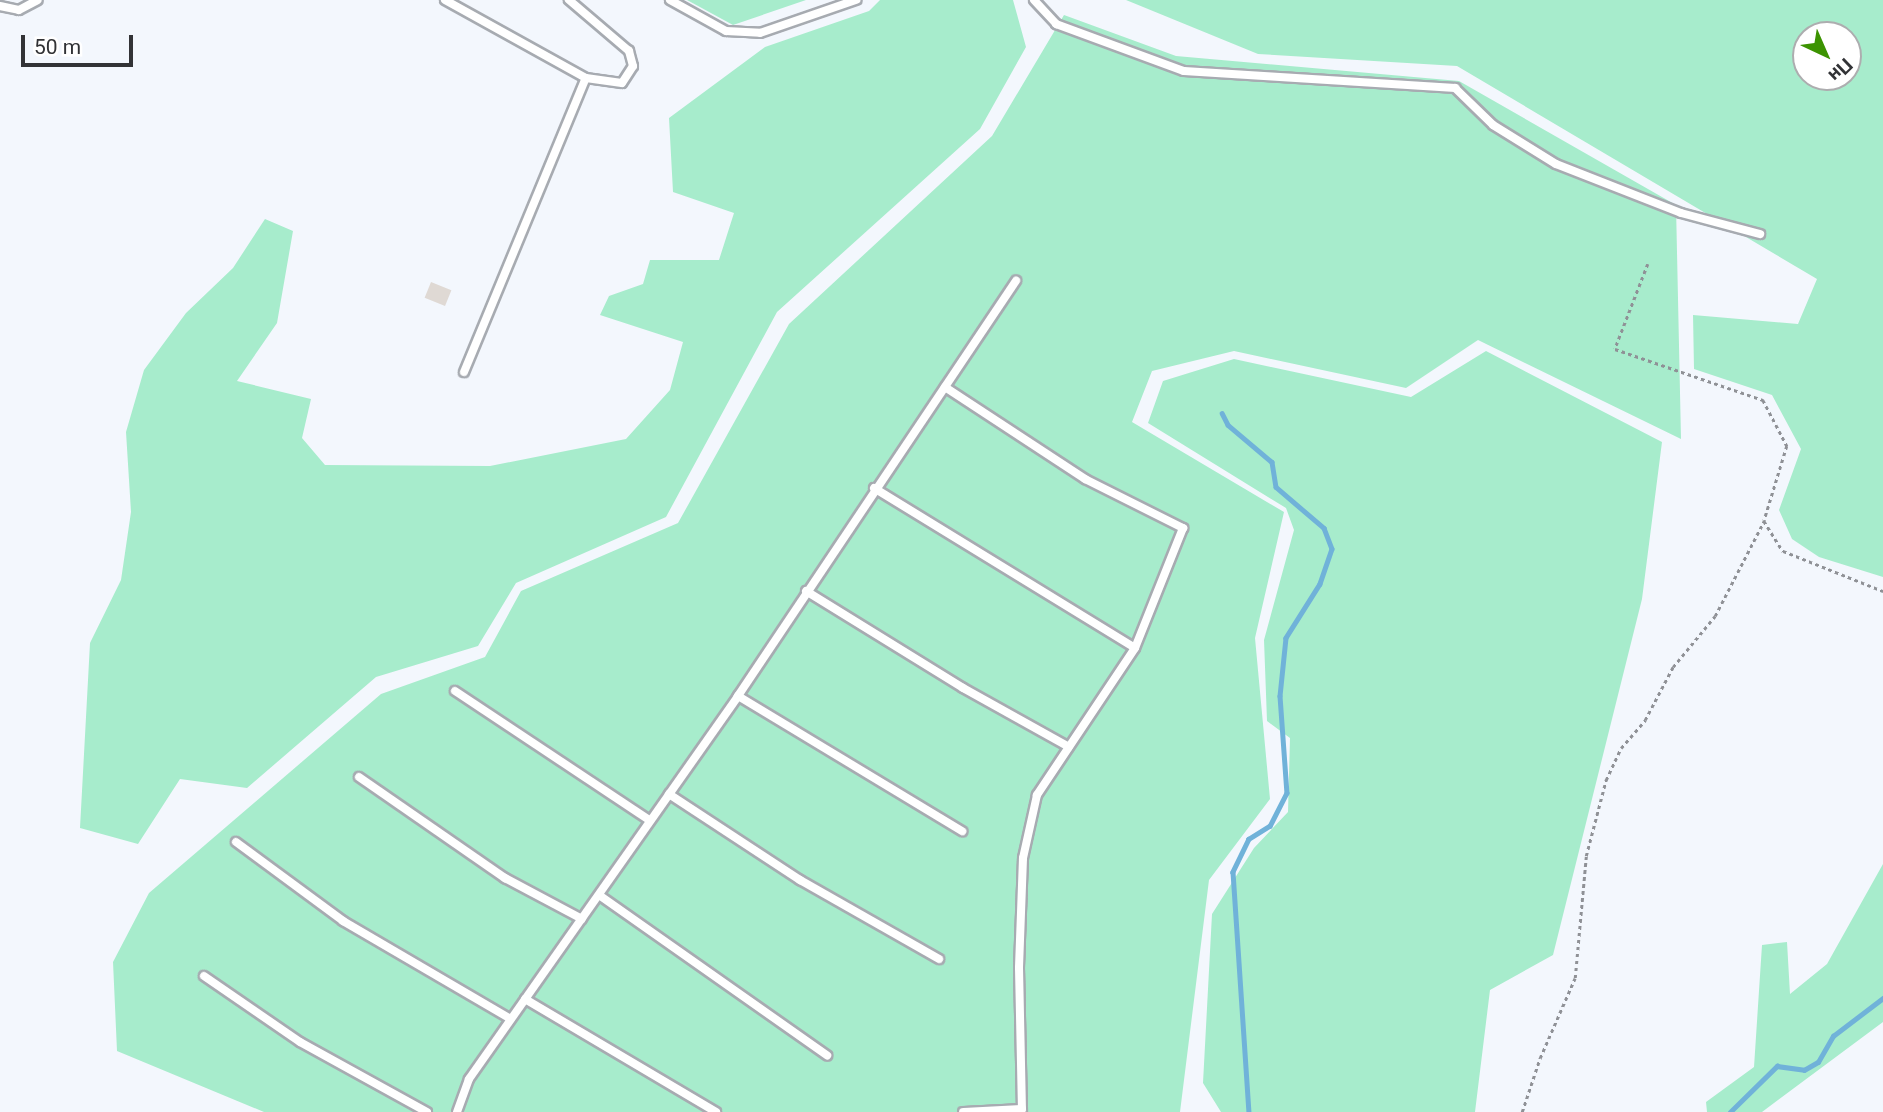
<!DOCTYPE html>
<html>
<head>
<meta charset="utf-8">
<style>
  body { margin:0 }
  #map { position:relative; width:1883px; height:1112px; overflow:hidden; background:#f3f7fd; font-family:Roboto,sans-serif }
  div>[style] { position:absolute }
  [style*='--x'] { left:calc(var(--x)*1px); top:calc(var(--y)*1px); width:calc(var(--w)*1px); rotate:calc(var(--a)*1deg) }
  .green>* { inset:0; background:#a7eccc }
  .stream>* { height:4.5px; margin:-2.25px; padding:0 2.25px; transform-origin:2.25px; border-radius:2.25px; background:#70b2d9 }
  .building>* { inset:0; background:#dfd9d4; transform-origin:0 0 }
  .path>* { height:2.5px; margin-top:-1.25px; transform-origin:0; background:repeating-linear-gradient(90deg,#8f9196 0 3.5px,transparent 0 7px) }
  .roads { filter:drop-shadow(2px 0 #a7abb1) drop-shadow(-2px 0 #a7abb1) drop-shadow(0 2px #a7abb1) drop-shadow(0 -2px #a7abb1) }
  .lane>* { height:8px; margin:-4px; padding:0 4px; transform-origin:4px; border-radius:4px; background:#fff }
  span { translate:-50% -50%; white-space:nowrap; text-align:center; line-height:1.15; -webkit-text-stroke:6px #fff; paint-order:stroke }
  .north { position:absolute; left:1792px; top:21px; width:70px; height:70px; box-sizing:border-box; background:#fff; border:2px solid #adadaf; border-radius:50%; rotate:136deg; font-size:19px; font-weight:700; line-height:28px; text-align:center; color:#323336 }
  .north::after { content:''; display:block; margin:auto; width:24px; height:32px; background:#3c9301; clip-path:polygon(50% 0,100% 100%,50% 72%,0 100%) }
  .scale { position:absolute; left:21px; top:35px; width:112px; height:32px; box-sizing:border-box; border:4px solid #323336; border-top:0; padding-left:9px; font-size:21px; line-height:24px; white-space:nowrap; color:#323336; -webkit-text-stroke:5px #fff; paint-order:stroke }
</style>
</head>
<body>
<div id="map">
  <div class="green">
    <i style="clip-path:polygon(687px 0,806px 0,733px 25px)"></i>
    <i style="clip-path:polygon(880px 0,1013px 0,1026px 47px,980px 129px,777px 312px,666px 517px,516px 583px,478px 646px,376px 677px,247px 788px,180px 779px,138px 844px,80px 828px,90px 643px,121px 580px,131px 512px,126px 432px,144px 370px,186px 313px,233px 268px,265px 219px,293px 231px,277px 323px,237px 381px,311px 399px,302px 438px,325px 465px,490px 466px,626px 439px,670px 390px,683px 342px,600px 315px,609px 296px,643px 284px,650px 260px,719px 260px,734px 213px,673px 192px,669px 118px,765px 47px,869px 11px)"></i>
    <i style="clip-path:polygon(evenodd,1126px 0,1883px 0,1883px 577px,1819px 557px,1792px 539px,1779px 510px,1801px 449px,1772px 395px,1694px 369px,1693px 315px,1798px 324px,1817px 279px,1457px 66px,1258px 54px,1126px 0,1806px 35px,1848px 35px,1848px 77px,1806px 77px,1806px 35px)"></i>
    <i style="clip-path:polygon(1064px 15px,1176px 56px,1459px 81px,1676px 205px,1681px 439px,1478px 340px,1406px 388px,1234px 351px,1152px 371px,1132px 422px,1284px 512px,1255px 638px,1270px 799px,1209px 880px,1180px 1112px,264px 1112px,117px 1051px,113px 962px,149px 893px,381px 694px,485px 657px,521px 591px,678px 523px,789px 324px,992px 136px)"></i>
    <i style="clip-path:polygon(1486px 351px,1662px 442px,1642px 599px,1553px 955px,1490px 990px,1475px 1112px,1221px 1112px,1203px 1083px,1212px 914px,1254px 848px,1288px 812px,1290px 738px,1267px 721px,1264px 640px,1294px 530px,1286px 508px,1148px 423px,1163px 381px,1234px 359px,1411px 397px)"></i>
    <i style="clip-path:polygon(1883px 864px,1883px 1022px,1762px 1112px,1707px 1112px,1706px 1102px,1754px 1067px,1762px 945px,1787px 942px,1790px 994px,1827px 964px)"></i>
  </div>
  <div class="stream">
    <i style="--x:1222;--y:413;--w:13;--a:63"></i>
    <i style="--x:1228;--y:425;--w:57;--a:40.1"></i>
    <i style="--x:1272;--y:462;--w:25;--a:81"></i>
    <i style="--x:1276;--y:487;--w:63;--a:40.5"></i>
    <i style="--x:1324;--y:528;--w:22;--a:69"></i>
    <i style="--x:1332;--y:549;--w:37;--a:109"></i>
    <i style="--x:1320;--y:584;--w:64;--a:122.2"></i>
    <i style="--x:1286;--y:638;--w:58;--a:95.9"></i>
    <i style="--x:1280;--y:696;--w:97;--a:85.9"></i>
    <i style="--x:1287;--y:793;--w:37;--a:117"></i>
    <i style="--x:1270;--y:826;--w:25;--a:148"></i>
    <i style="--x:1249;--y:839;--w:37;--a:116"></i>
    <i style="--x:1233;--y:872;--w:241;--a:86.2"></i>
    <i style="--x:1730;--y:1112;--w:66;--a:-44.4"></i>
    <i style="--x:1777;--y:1066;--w:27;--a:8"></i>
    <i style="--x:1804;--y:1070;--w:16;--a:-30"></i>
    <i style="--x:1818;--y:1062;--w:30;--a:-60"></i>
    <i style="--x:1833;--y:1036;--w:63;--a:-37.2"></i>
  </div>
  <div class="building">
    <i style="left:431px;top:282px;width:22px;height:17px;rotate:22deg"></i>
  </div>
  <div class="path">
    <i style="--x:1648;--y:264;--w:91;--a:111.2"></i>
    <i style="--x:1615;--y:349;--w:157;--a:19"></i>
    <i style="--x:1763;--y:400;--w:52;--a:62.4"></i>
    <i style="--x:1787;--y:446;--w:78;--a:107"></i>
    <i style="--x:1764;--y:521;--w:36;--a:58"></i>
    <i style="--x:1783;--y:551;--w:108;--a:21.8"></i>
    <i style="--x:1522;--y:1112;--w:57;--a:-71.6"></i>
    <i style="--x:1540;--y:1058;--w:87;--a:-66.4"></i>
    <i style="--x:1575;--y:978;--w:122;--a:-84.8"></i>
    <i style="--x:1586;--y:856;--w:79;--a:-75.3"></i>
    <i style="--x:1606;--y:780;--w:35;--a:-65"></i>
    <i style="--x:1621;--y:748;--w:37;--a:-49"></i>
    <i style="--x:1645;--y:720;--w:60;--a:-62.2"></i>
    <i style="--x:1673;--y:667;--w:66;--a:-50.5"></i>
    <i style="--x:1715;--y:616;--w:107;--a:-62.7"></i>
  </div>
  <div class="roads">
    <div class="lane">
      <i style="--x:445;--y:0;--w:161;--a:29"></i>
      <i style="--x:670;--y:0;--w:64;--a:29"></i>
      <i style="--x:726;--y:31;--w:34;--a:3"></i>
      <i style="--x:760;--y:33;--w:102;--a:-19"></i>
      <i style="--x:1034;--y:0;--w:33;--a:47"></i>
      <i style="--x:1056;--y:24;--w:136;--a:20.2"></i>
      <i style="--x:1184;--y:71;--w:272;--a:3.6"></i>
      <i style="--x:1455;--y:88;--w:53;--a:44.2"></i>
      <i style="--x:1493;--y:125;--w:74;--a:31.8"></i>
      <i style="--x:1556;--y:164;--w:134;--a:21.4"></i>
      <i style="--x:1681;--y:213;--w:82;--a:14.9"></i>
      <i style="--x:0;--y:6;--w:19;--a:12"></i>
      <i style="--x:19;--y:10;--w:21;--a:-28"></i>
      <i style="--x:464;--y:372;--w:318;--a:-67.5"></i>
      <i style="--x:586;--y:78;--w:36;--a:8"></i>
      <i style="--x:622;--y:83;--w:20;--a:-57"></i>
      <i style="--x:633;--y:66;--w:16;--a:-105"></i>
      <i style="--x:629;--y:51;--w:79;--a:-139.6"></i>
      <i style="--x:945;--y:387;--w:168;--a:33.3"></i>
      <i style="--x:1085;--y:479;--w:110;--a:26.6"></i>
      <i style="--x:1183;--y:528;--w:129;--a:111.8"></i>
      <i style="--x:1135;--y:648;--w:177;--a:123.7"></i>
      <i style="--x:1037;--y:795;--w:65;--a:102.5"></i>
      <i style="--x:1023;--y:858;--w:110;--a:92.1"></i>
      <i style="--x:1019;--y:968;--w:141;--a:88.8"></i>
      <i style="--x:1022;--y:1109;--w:59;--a:177.1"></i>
      <i style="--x:874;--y:488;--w:306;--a:31.5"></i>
      <i style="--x:806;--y:591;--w:185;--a:31.7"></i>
      <i style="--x:963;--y:688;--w:121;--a:29.1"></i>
      <i style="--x:455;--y:691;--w:233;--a:33.6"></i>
      <i style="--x:738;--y:696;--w:262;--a:31.1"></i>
      <i style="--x:359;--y:777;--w:178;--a:34.7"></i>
      <i style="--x:505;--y:878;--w:87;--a:28"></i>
      <i style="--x:669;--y:794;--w:157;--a:33.3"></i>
      <i style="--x:800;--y:880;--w:160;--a:29.6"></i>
      <i style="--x:236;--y:842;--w:133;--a:36.4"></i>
      <i style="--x:343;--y:921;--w:194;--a:30.3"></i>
      <i style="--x:599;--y:895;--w:279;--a:35.1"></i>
      <i style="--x:204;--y:976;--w:116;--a:34.5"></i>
      <i style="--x:300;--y:1042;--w:145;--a:28.9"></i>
      <i style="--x:525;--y:999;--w:222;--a:30.6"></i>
      <i style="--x:457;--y:1112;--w:35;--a:-70"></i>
      <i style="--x:469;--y:1079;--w:468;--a:-54.9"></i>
      <i style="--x:738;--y:696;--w:500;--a:-56.2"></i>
    </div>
  </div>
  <div class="north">Пн</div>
  <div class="scale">50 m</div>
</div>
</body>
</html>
